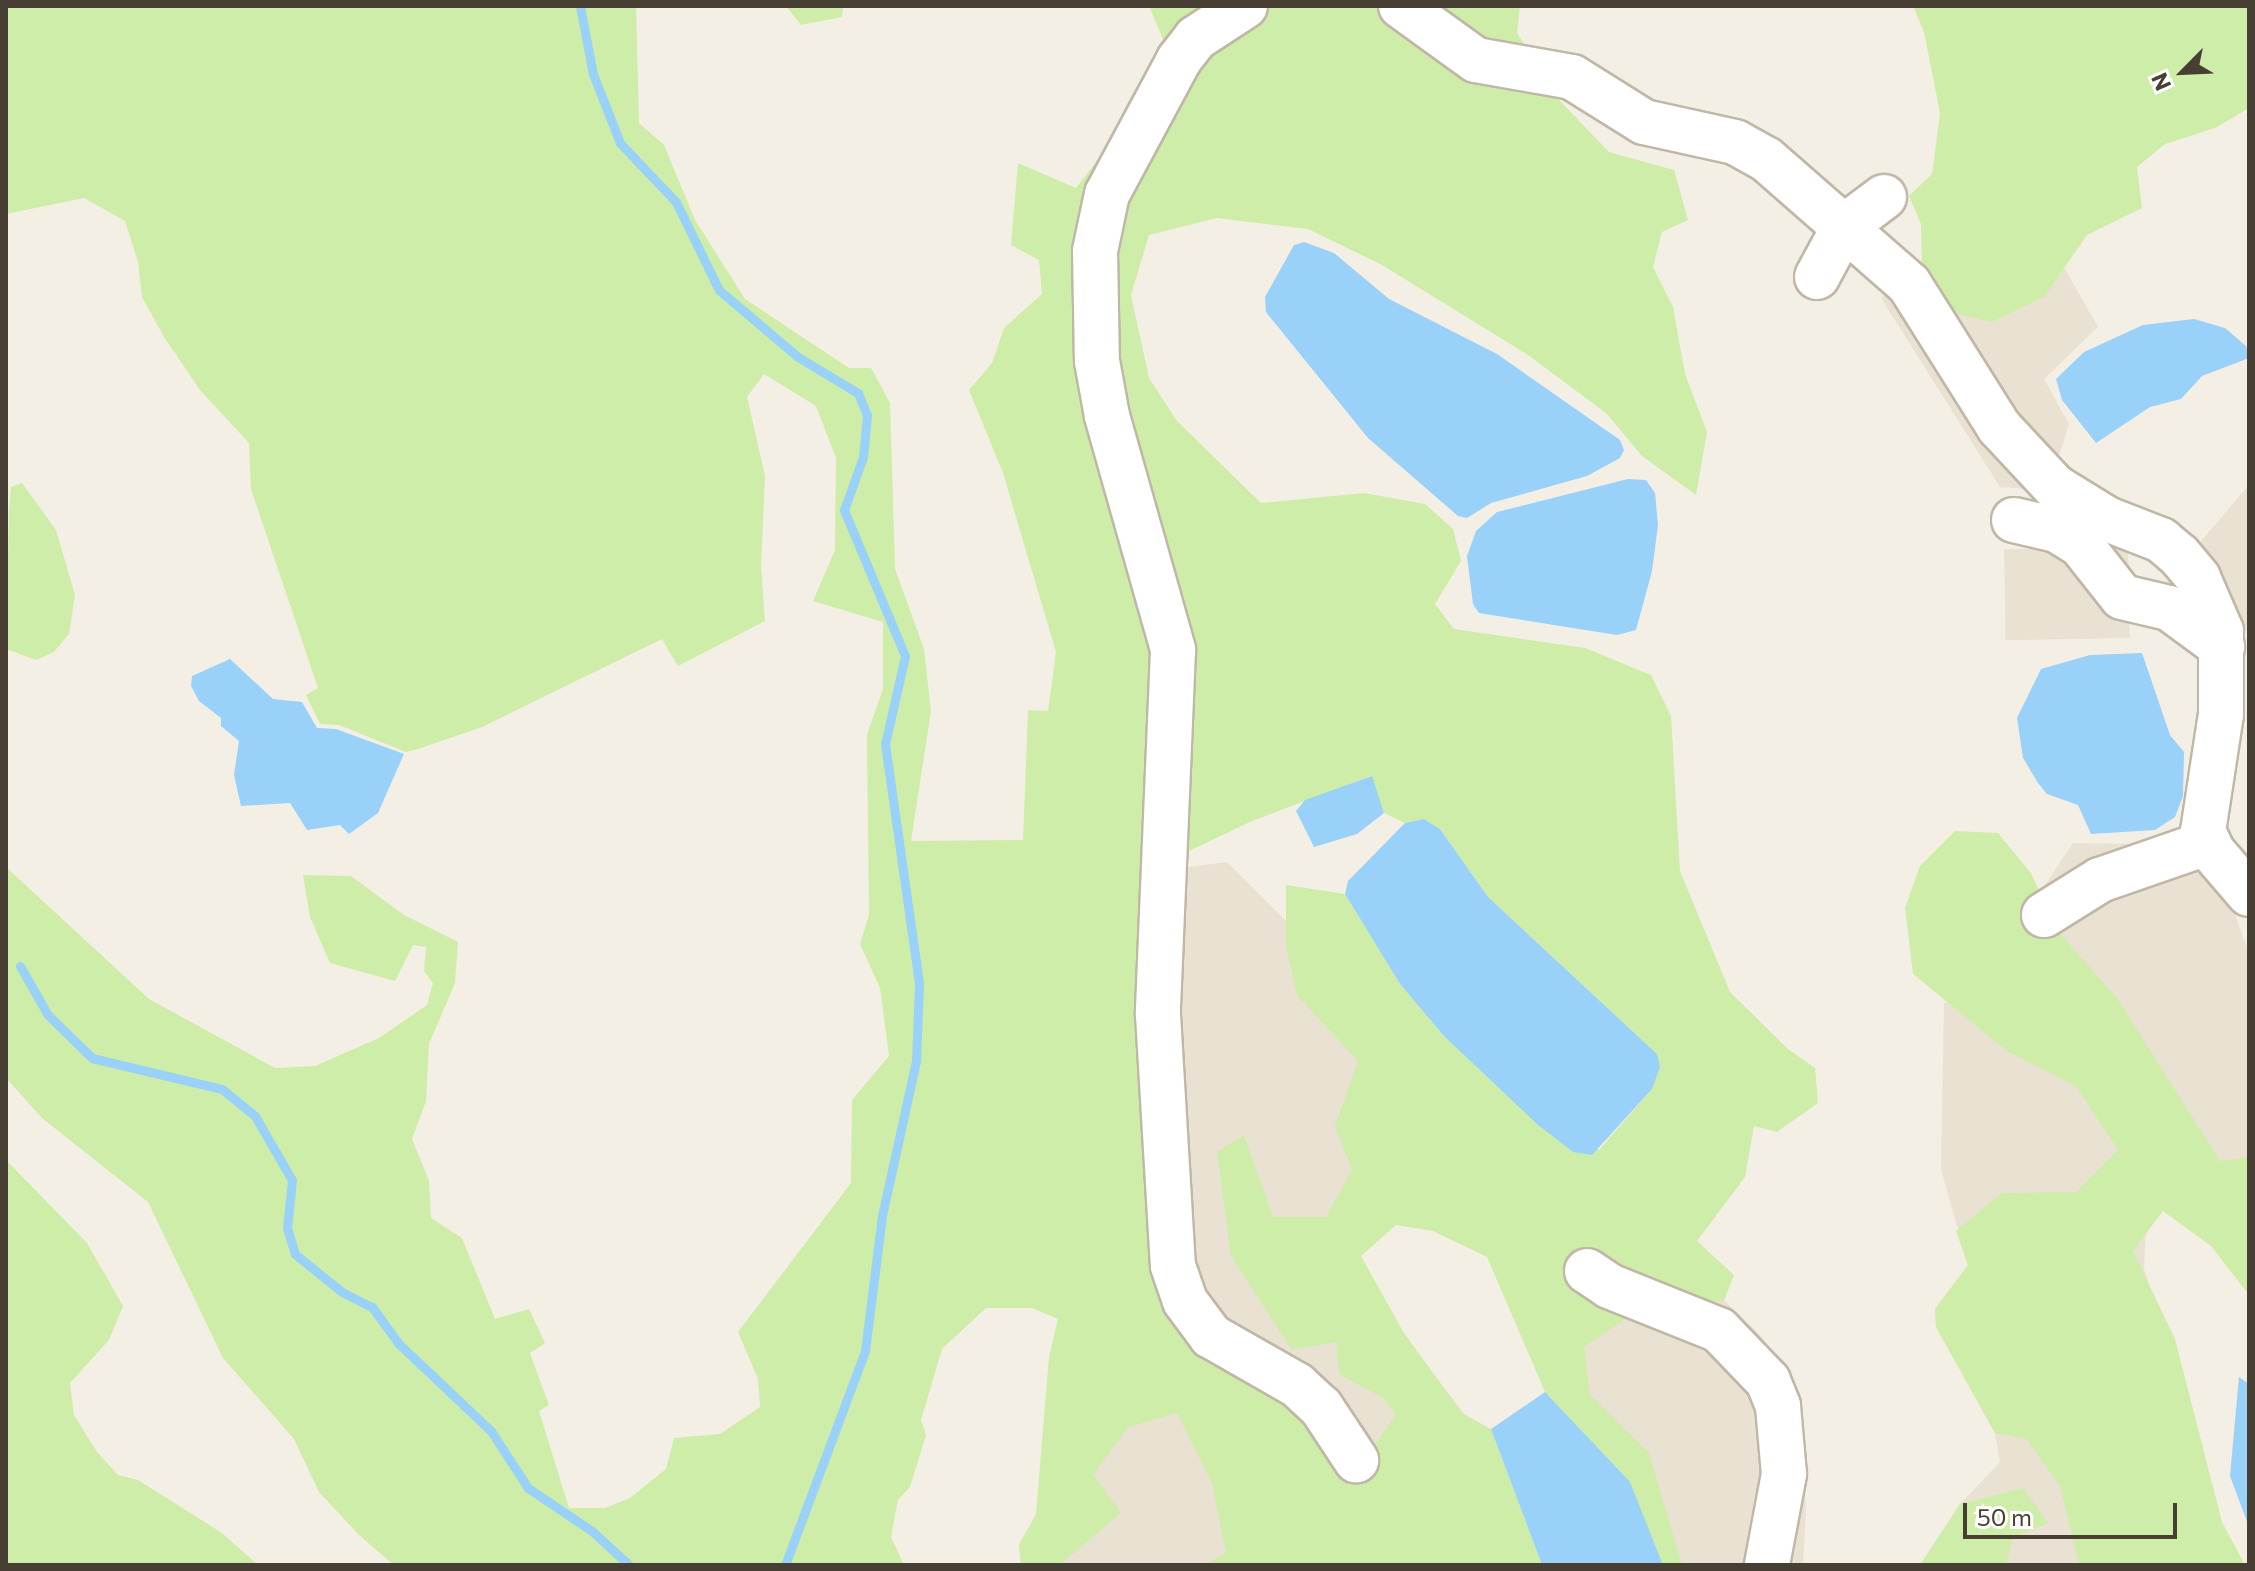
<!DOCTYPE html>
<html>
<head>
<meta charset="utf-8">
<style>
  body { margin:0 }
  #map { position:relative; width:2255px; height:1571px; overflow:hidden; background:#f4efe4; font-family:Commissioner,sans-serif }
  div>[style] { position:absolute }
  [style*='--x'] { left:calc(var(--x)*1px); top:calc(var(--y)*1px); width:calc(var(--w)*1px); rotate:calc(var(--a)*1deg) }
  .residential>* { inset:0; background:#e9e1d1; transform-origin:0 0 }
  .green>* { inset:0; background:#ceeda8 }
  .water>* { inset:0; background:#99d1f8 }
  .stream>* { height:9px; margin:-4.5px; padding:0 4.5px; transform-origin:4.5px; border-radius:4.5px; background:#99d1f8 }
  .roads { filter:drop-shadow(2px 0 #c0b7a6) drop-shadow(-2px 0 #c0b7a6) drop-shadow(0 2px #c0b7a6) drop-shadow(0 -2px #c0b7a6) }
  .minor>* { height:44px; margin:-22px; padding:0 22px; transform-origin:22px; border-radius:22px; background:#fff }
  span { translate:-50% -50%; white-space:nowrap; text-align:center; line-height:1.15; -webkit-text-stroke:7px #fff; paint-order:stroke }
  .frame { position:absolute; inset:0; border:8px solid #473f33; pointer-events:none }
  .north { position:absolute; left:2143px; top:32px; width:80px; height:80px; -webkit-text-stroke:6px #fff; paint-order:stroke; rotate:246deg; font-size:22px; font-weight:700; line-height:32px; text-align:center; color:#473f33 }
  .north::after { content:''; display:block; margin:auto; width:28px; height:36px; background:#473f33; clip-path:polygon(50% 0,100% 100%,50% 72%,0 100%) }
  .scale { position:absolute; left:1963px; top:1503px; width:214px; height:36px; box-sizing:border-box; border:4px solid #473f33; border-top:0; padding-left:10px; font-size:24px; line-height:28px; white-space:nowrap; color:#473f33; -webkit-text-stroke:6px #fff; paint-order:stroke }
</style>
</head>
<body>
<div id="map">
  <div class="residential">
    <i style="clip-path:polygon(1968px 242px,2065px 269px,2098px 327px,2044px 379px,2069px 424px,2048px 490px,2000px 487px,1881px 298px)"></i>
    <i style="clip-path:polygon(2249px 485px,2249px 629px,2216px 646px,2167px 581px)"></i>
    <i style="left:2128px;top:547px;width:91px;height:124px;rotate:89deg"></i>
    <i style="clip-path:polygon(2203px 827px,2249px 953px,2249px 1194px,2147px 1206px,2144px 1269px,2169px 1345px,2112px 1565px,1920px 1565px,1960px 1504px,2000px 1462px,1995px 1433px,1936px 1327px,1935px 1309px,1968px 1265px,1941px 1169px,1944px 1003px,2014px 990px,2034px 901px,2073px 843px,2135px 844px)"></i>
    <i style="clip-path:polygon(1227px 862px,1309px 944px,1416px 1129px,1355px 1251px,1378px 1302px,1487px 1443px,1509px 1565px,1021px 1565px,1019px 1545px,1036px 1514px,1045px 1452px,1174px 869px)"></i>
    <i style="clip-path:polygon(1621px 1234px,1734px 1275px,1724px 1300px,1762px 1337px,1794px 1396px,1806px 1507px,1803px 1565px,1670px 1565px,1564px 1399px)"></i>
  </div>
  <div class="green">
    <i style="clip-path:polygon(evenodd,6px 6px,636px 6px,639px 123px,664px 145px,695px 220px,745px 299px,849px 368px,871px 368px,890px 403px,895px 569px,924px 649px,931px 711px,911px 841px,1023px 840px,1028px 710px,1048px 711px,1056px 652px,1003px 473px,969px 390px,992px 363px,1004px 328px,1042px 294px,1039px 260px,1011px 245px,1018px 163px,1076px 188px,1144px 99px,1168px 51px,1149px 6px,1520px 6px,1517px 33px,1561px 102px,1609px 152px,1674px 170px,1688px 220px,1662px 232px,1653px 267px,1673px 307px,1685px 374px,1707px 432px,1696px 495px,1642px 456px,1606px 413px,1528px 355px,1382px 265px,1308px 229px,1217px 218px,1149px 235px,1131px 295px,1149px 378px,1177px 421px,1261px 503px,1364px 493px,1425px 504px,1453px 529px,1461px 561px,1435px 604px,1454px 629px,1585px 648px,1651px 675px,1671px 716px,1680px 871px,1730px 992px,1788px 1049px,1815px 1068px,1818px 1103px,1777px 1132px,1754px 1126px,1745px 1177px,1697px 1241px,1734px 1275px,1724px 1300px,1627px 1318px,1584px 1347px,1590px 1395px,1649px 1453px,1682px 1565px,1663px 1565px,1630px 1482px,1545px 1392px,1487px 1257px,1433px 1231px,1396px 1225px,1361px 1256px,1404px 1333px,1462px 1413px,1491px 1429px,1542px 1565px,1207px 1565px,1226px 1552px,1212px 1483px,1177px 1413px,1128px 1427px,1093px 1475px,1121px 1513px,1059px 1565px,1021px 1565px,1019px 1545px,1036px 1514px,1049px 1357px,1058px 1319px,1032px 1308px,986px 1308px,942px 1349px,921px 1420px,926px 1435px,910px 1487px,898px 1500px,891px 1537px,904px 1565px,394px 1565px,359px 1535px,319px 1492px,294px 1439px,223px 1358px,148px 1202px,42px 1118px,6px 1078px,6px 867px,149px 999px,275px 1068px,315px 1066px,379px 1038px,427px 1005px,433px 983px,424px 971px,426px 947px,413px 945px,395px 981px,330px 963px,310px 917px,303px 875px,351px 876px,404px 915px,458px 942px,455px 983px,429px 1044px,426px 1101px,412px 1139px,429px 1181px,431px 1218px,462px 1238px,495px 1319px,529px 1309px,545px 1343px,530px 1353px,549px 1405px,539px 1411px,569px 1508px,605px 1508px,630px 1498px,666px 1469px,674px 1438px,720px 1434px,760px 1407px,758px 1379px,738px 1332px,851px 1183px,852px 1100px,889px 1056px,880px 988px,860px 944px,869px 915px,867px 735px,883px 689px,883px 622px,813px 601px,835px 550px,836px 458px,816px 406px,764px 374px,747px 397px,765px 476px,761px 566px,765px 621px,678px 666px,662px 639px,482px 727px,418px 749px,406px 752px,339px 725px,320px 724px,306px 695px,318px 688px,251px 489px,249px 443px,200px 390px,164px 337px,142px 297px,138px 262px,125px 221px,84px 198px,6px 214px,6px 6px,1371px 776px,1384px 813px,1405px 823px,1424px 819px,1440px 829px,1488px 897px,1657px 1054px,1652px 1089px,1599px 1150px,1444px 1036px,1400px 984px,1345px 894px,1286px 885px,1286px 947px,1297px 995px,1358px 1061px,1335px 1126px,1352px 1170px,1326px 1217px,1273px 1217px,1244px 1135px,1217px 1152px,1231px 1256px,1292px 1350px,1336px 1342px,1339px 1374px,1383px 1398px,1396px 1415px,1377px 1442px,1346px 1458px,1322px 1425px,1175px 1306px,1168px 882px,1189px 851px,1252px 821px,1371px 776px)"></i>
    <i style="clip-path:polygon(786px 6px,843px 6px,842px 17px,801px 25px)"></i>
    <i style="clip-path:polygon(1913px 6px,2249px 6px,2249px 108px,2215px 128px,2165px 144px,2137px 167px,2142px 208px,2087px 235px,2044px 297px,1991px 322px,1953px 312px,1922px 263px,1921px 224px,1909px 196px,1932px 174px,1940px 113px,1924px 32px)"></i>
    <i style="clip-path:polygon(22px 483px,56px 530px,75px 595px,69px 634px,54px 652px,36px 660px,6px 649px,9px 510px,11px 487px)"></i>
    <i style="clip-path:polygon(1955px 831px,1998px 833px,2031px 873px,2057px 930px,2117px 998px,2220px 1161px,2249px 1157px,2249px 1295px,2211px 1246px,2163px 1211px,2133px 1251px,2175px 1339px,2222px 1522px,2245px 1565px,2079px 1565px,2060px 1486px,2026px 1439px,1995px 1433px,1936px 1327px,1935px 1309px,1968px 1265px,1956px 1231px,2002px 1193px,2076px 1192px,2118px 1150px,2076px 1086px,2007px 1051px,1913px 974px,1905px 908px,1920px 866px)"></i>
    <i style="clip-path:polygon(6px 1160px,87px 1243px,123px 1306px,109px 1340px,70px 1383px,74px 1415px,97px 1452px,118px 1475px,138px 1480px,222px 1533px,258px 1565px,6px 1565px)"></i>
    <i style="clip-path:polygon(2023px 1488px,2048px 1523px,2013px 1537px,2006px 1565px,1920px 1565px,1960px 1504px)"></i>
  </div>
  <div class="water">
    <i style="clip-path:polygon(1304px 242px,1334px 253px,1389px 299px,1497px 354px,1620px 440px,1624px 450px,1620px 458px,1587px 476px,1491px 503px,1467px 518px,1458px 516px,1368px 438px,1266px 312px,1265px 297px,1294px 245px)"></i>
    <i style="clip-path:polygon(2194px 319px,2225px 328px,2246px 346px,2249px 358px,2202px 376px,2181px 399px,2150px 407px,2096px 443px,2062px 400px,2056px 379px,2084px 352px,2143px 325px)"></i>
    <i style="clip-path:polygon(1628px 479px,1646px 480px,1655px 493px,1658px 525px,1652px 571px,1636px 630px,1617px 635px,1479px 613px,1473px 604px,1467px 556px,1476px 531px,1497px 512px)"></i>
    <i style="clip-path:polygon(2142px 653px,2170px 735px,2184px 752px,2183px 796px,2175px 817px,2155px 830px,2091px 834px,2078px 805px,2047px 794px,2038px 783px,2023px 758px,2017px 718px,2041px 669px,2090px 655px)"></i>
    <i style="clip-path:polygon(230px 659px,273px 699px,302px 702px,317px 728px,336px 729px,404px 754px,378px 813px,349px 834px,340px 825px,307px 830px,290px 803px,241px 806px,234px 775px,239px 741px,221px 726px,221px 718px,199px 701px,191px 686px,192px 676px)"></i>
    <i style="clip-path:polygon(1372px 776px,1384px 813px,1357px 834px,1314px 847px,1296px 811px,1305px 800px)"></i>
    <i style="clip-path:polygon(1424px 819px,1440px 829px,1488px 897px,1657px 1054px,1660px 1067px,1652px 1089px,1592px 1155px,1573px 1152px,1537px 1124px,1444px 1036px,1400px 984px,1345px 894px,1348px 881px,1405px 823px)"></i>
    <i style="clip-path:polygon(2239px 1377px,2249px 1384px,2249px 1527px,2230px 1476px)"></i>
    <i style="clip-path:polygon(1545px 1392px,1630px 1482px,1663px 1565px,1542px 1565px,1491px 1429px)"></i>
  </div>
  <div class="stream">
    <i style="--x:580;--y:6;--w:69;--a:79.2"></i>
    <i style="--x:593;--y:74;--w:74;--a:68.6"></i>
    <i style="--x:620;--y:143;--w:81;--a:46.5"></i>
    <i style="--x:676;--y:202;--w:98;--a:64"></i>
    <i style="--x:719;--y:290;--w:104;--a:40.3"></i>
    <i style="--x:798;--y:357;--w:70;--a:31"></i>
    <i style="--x:858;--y:393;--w:24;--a:68"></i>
    <i style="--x:867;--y:415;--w:42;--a:95.4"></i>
    <i style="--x:863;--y:457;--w:56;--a:109.7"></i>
    <i style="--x:844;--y:510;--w:158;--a:67.3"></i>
    <i style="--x:905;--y:656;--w:90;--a:102.8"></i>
    <i style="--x:885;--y:744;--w:242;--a:81.9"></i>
    <i style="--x:919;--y:984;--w:77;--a:92.2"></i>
    <i style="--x:916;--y:1061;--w:159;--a:102.4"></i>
    <i style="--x:882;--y:1216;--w:136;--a:97.2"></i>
    <i style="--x:865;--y:1351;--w:228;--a:110.5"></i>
    <i style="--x:20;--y:966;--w:56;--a:60.3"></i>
    <i style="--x:48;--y:1015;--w:62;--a:44.3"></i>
    <i style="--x:92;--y:1058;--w:134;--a:13.4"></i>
    <i style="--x:222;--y:1089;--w:43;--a:39.3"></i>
    <i style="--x:255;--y:1116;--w:74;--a:60"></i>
    <i style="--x:292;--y:1180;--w:48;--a:95.9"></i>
    <i style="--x:287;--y:1228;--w:27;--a:73"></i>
    <i style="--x:295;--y:1254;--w:60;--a:39"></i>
    <i style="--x:342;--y:1292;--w:34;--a:27"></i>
    <i style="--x:372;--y:1307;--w:46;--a:53.9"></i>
    <i style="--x:399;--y:1344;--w:127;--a:43.4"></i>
    <i style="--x:491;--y:1431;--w:68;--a:57"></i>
    <i style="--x:528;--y:1488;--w:77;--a:33.9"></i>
    <i style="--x:592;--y:1531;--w:50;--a:42.6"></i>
  </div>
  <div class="roads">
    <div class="minor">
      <i style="--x:1245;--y:6;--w:59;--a:146.9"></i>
      <i style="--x:1196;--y:38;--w:28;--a:128"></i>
      <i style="--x:1179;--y:60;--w:152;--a:118.2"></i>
      <i style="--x:1107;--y:194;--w:58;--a:101.9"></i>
      <i style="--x:1095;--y:251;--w:110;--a:89"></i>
      <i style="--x:1097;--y:361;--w:56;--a:79.7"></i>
      <i style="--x:1107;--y:416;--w:243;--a:74.2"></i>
      <i style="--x:1173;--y:650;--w:365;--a:92.4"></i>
      <i style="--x:1158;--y:1015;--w:251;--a:86.6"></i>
      <i style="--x:1173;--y:1266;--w:37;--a:71"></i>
      <i style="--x:1185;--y:1301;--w:44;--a:53.4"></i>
      <i style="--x:1211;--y:1336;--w:99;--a:29.7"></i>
      <i style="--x:1297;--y:1385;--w:33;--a:43"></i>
      <i style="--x:1321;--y:1407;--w:64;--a:56.6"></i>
      <i style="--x:1401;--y:6;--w:92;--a:35.8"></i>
      <i style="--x:1476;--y:60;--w:97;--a:10"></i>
      <i style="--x:1572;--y:77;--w:85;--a:32"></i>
      <i style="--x:1644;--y:122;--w:93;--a:12.4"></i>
      <i style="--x:1735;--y:142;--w:35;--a:29"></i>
      <i style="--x:1766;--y:159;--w:190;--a:41.2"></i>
      <i style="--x:1909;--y:284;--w:169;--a:57.8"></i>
      <i style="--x:1999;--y:427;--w:82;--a:47"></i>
      <i style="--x:2055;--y:487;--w:61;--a:31.6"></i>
      <i style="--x:2107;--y:519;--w:58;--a:21.3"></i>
      <i style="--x:2161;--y:540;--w:23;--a:40"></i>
      <i style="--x:2179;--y:555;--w:30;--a:50"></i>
      <i style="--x:2198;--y:578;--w:58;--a:66.5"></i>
      <i style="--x:2221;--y:631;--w:83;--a:90"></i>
      <i style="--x:2221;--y:714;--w:118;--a:98.7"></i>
      <i style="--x:2203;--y:831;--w:23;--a:65"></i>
      <i style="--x:2213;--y:852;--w:55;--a:49.4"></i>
      <i style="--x:1817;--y:277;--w:57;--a:-61.6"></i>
      <i style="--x:1844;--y:227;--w:50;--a:-36.9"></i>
      <i style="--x:2014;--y:520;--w:44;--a:13.1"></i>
      <i style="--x:2057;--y:530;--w:28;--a:32"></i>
      <i style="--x:2081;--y:545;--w:66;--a:51.7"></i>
      <i style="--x:2122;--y:597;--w:48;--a:13.2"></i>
      <i style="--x:2169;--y:608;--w:66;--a:36.3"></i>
      <i style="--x:2044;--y:915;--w:66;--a:-32"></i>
      <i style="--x:2100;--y:880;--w:113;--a:-19.1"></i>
      <i style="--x:1587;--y:1271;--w:27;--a:34"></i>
      <i style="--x:1609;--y:1286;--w:118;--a:21.8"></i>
      <i style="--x:1719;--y:1330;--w:71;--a:46.1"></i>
      <i style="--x:1768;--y:1381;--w:27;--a:68"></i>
      <i style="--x:1778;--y:1406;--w:68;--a:85"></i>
      <i style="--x:1784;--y:1474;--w:93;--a:100.6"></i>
    </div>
  </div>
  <div class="frame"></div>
  <div class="north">N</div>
  <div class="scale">50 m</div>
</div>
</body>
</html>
